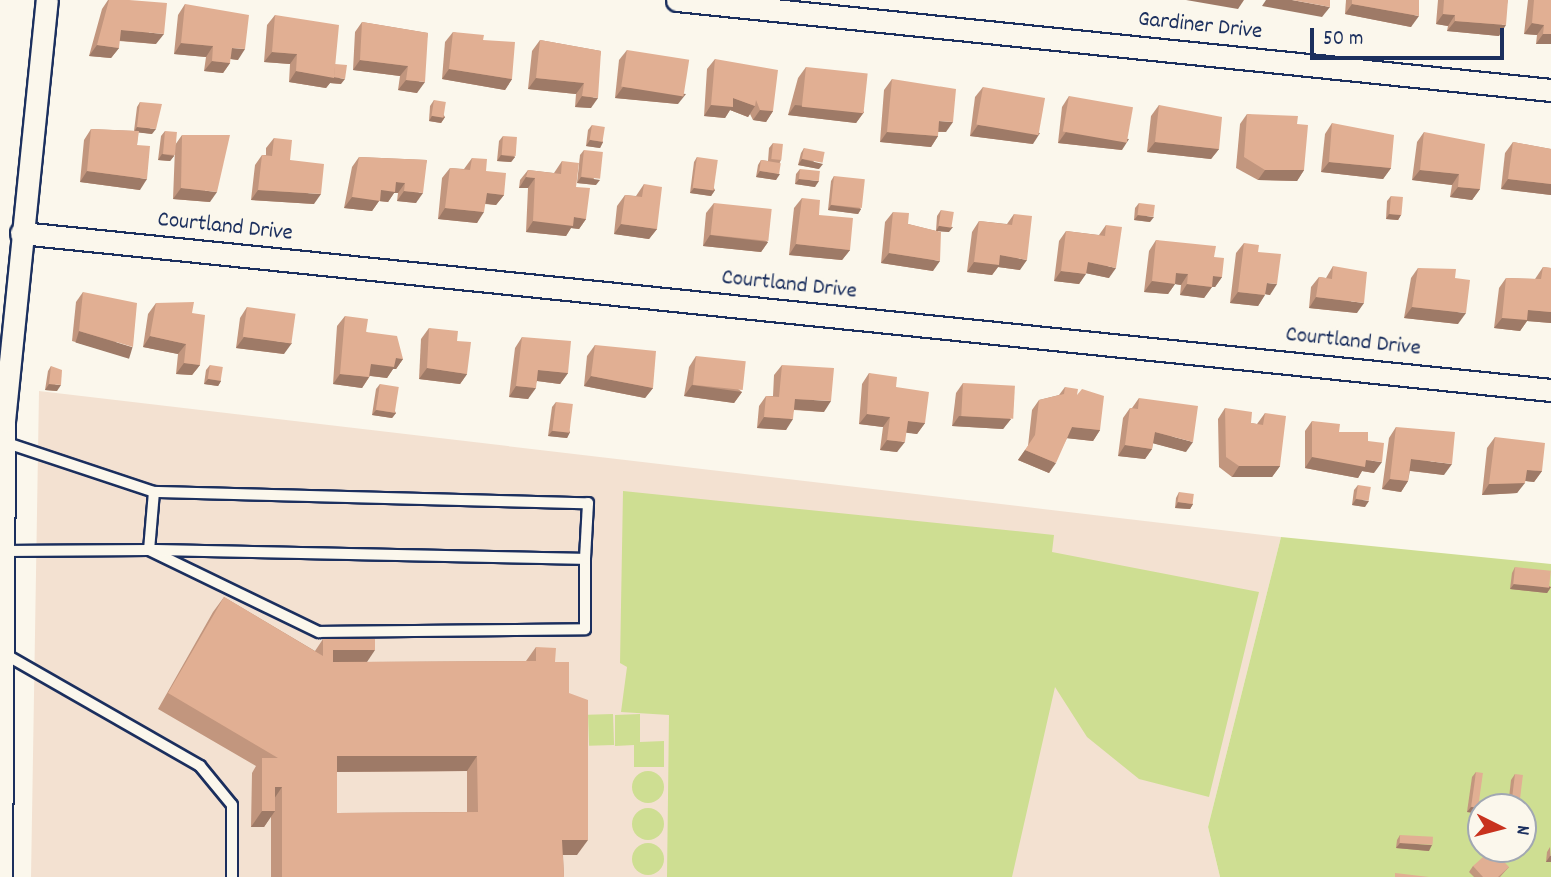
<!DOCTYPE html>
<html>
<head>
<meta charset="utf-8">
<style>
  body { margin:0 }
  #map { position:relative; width:1551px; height:877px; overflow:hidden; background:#fbf7ec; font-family:Dekko,sans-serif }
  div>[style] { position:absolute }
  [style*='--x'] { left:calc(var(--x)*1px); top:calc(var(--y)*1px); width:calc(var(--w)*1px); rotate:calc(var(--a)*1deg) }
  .built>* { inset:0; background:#f3e1d1 }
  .green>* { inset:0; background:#cede92; transform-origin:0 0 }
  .round { border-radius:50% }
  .roads { filter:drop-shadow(2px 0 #1b2f5e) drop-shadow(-2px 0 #1b2f5e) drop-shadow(0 2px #1b2f5e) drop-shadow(0 -2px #1b2f5e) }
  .lane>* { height:10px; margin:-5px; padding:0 5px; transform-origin:5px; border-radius:5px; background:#fbf7ec }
  .street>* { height:21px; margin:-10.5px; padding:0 10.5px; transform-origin:10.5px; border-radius:10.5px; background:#fbf7ec }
  .wall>* { inset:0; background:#c2967e }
  .shaded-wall>* { inset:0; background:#9e7a67; transform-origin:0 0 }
  .building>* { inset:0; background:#e1af93; transform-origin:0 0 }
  span { translate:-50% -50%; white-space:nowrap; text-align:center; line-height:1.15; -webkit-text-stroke:5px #fbf7ec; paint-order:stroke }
  .street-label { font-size:23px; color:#1b2f5e }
  .north { position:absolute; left:1467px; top:793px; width:70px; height:70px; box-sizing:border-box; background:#fbf7ec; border:2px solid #a1a7b3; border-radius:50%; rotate:96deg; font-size:19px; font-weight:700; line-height:28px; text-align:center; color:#1b2f5e }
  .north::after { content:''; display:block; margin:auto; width:24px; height:32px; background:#c8321e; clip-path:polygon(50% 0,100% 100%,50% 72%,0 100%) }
  .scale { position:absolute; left:1310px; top:28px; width:194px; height:32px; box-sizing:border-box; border:4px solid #1b2f5e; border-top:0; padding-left:9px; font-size:21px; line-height:24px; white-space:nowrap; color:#1b2f5e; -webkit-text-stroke:5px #fbf7ec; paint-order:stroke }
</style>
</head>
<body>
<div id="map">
  <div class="built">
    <i style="clip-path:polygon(39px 391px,1281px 537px,1208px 827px,1220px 877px,31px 877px)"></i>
  </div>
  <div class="green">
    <i style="clip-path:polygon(623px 491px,1054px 535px,1052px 552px,1259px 592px,1209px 797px,1139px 779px,1087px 737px,1055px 687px,1012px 877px,667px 877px,669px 715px,621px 712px,627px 667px,620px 663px)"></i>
    <i style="clip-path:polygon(evenodd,1281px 537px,1551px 564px,1551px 877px,1220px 877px,1208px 827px,1281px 537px,1481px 807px,1523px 807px,1523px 849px,1481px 849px,1481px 807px)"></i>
    <i style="left:613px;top:714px;width:31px;height:25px;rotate:88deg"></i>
    <i style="clip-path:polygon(640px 714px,640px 742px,664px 741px,664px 767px,634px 767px,634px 745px,615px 746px,615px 715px)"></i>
    <i class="round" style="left:632px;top:771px;width:32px;height:32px"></i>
    <i class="round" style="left:632px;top:808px;width:32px;height:32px"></i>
    <i class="round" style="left:632px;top:843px;width:32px;height:32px"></i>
  </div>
  <div class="roads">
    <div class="lane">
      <i style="--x:4;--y:442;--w:158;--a:18.4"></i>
      <i style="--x:154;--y:492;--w:434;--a:1.5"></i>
      <i style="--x:588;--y:503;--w:56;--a:93.1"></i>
      <i style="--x:4;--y:551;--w:145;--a:-0.4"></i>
      <i style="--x:149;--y:550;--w:189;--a:25.8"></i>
      <i style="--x:319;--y:632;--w:266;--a:-0.6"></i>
      <i style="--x:585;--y:629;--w:70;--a:-90"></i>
      <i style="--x:585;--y:559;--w:436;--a:-178.8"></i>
      <i style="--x:149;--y:550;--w:58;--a:-85.1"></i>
      <i style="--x:3;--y:653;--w:227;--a:29.8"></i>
      <i style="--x:200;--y:766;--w:50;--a:50.6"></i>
      <i style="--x:232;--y:805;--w:72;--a:90"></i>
    </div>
    <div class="street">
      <i style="--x:677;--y:0;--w:879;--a:5.88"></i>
      <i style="--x:21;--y:233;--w:1538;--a:5.86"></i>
      <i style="--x:1;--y:877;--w:456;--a:-89.6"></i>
      <i style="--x:4;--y:421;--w:423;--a:-84.2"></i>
    </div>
  </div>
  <div class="wall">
    <i style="clip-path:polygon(108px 0,129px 0,156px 44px,119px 41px,119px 48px,111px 58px,89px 56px,102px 9px)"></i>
    <i style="clip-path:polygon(1346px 0,1419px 0,1411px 27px,1345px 14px)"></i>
    <i style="clip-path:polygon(1438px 0,1508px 0,1499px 36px,1447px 31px,1448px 26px,1436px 24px)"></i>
    <i style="clip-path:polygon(1528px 0,1551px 0,1551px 44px,1536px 44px,1537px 35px,1524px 34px)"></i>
    <i style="clip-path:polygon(185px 4px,238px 60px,230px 59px,230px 63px,223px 73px,204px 71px,206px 57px,174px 54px,178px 15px)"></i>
    <i style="clip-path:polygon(275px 15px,335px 64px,341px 84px,330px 83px,326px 88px,289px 82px,290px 64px,264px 62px,267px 25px)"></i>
    <i style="clip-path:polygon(362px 22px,428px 33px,417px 93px,398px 90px,400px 76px,353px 70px,355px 32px)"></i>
    <i style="clip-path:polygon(453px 32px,483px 40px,512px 79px,505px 90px,442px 79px,445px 42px)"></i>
    <i style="clip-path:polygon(540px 40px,601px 51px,591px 108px,575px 107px,576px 94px,528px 89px,532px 51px)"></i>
    <i style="clip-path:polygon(627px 50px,678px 104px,615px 98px,619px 60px)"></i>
    <i style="clip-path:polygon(715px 59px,773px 111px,766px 122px,753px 120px,750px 114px,748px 117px,730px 110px,725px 118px,704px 116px,707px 69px)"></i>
    <i style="clip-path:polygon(806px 67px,864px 112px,856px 123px,788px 115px,798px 78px)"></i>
    <i style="clip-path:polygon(892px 79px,946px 132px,938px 132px,938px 136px,931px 147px,880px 142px,884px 90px)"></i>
    <i style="clip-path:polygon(983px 87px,1033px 144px,970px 136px,975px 97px)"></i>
    <i style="clip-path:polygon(1069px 96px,1122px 150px,1058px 143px,1062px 107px)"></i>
    <i style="clip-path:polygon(434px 100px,445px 117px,441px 123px,429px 121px,430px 106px)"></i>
    <i style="clip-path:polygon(140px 102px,152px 134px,138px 132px,137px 145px,140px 190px,80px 182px,84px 140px,91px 129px,134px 131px,137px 107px)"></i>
    <i style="clip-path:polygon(1159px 105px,1219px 149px,1211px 159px,1147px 152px,1151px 116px)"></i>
    <i style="clip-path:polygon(1247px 114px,1297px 124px,1304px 170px,1297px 181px,1258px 180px,1236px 168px,1240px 124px)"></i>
    <i style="clip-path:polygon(1332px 123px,1391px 168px,1383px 179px,1321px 172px,1325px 134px)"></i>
    <i style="clip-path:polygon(592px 125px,603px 142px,600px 148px,586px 146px,588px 130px)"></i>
    <i style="clip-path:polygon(165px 131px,175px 145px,182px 135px,210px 202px,173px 199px,175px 148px,174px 156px,170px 161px,158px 160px,161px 136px)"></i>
    <i style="clip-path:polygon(1424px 132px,1480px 189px,1472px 200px,1450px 197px,1452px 185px,1412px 180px,1417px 142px)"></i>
    <i style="clip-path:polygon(503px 136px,515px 157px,511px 162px,497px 161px,499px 141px)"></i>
    <i style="clip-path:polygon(274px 138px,290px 160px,314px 204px,251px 200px,255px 165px,262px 155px,266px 155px,266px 148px)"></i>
    <i style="clip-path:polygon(1513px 142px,1551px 149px,1551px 195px,1501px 189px,1505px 153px)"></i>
    <i style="clip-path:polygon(773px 143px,781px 160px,780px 162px,776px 180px,756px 177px,758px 165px,761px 160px,768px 161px,769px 148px)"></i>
    <i style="clip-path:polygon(804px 148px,819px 169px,798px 165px,801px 153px)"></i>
    <i style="clip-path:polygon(584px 150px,596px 185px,577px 183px,580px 155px)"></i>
    <i style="clip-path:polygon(359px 157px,427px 160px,416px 203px,397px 201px,398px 193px,394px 193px,388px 202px,379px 201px,372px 211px,344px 208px,352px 167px)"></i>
    <i style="clip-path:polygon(697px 157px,715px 190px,711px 196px,690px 193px,694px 162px)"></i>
    <i style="clip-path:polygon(472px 158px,486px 171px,504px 195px,496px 205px,485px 204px,477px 223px,438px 219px,442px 178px,450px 168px,464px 169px)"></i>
    <i style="clip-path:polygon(562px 161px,576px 187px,586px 219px,579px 229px,571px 228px,566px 236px,526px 232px,528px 188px,519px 188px,520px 180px,528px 170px,554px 173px)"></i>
    <i style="clip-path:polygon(800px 169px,815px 187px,795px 184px,796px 174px)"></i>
    <i style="clip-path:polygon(834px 176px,861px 209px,858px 214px,828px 210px,831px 181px)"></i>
    <i style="clip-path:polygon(644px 184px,657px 229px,649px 239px,614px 234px,617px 206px,625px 195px,636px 196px)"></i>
    <i style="clip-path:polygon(1391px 196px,1401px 215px,1398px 220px,1386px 219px,1387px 201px)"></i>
    <i style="clip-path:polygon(802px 198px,819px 215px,850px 250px,842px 260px,789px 255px,794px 208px)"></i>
    <i style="clip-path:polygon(714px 203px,768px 242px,761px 252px,703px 246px,706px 213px)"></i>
    <i style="clip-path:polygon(1139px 203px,1150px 222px,1134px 220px,1135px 208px)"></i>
    <i style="clip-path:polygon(941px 210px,949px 232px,938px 231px,933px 271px,881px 263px,885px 222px,893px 212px,908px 224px,936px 231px,937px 216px)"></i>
    <i style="clip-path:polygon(1014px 214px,1020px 270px,998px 267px,992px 275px,967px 272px,972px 232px,979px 221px,1007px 224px)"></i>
    <i style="clip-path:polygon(1106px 225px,1109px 278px,1086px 273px,1079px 284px,1054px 281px,1059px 241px,1066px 231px,1099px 235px)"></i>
    <i style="clip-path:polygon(1156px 240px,1214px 257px,1222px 277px,1215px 287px,1212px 287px,1204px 298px,1180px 295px,1181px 285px,1175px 284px,1168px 294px,1144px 292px,1149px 251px)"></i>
    <i style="clip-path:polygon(1244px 243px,1258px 252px,1270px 295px,1265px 294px,1258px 306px,1230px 303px,1236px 253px)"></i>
    <i style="clip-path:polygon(1333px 266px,1357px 313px,1309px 308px,1311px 287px,1319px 277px,1326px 278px)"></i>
    <i style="clip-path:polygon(1543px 267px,1551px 268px,1551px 323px,1527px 321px,1520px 331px,1494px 328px,1499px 288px,1506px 278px,1535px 279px)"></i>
    <i style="clip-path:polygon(1418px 268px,1455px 278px,1458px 324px,1404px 318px,1411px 278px)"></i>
    <i style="clip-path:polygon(83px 292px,126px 357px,72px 341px,76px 302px)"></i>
    <i style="clip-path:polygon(156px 303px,192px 313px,200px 365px,192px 375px,176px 374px,178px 354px,143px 347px,148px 314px)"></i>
    <i style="clip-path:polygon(247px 307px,284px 354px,236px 348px,240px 318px)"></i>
    <i style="clip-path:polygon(345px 316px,403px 359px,396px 369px,393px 369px,387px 378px,370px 376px,362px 388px,333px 384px,337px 326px)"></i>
    <i style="clip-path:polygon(429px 328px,457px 341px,467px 374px,460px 384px,419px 379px,421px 339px)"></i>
    <i style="clip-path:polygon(522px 337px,568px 373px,560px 384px,537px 381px,528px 399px,509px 397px,515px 348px)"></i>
    <i style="clip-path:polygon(595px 345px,653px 388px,645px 398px,584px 386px,587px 356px)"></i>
    <i style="clip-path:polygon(696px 356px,742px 392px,734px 403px,684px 396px,689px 367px)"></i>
    <i style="clip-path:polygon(210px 365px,221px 381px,218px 386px,204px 384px,206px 370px)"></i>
    <i style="clip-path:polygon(782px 365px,824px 412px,794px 410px,786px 430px,757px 428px,759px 406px,766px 396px,773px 396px,774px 375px)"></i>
    <i style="clip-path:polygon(51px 366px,57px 391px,45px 390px,48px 371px)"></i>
    <i style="clip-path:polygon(869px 373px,896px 387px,925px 423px,917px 434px,906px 432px,897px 452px,880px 450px,883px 427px,859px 424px,862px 384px)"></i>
    <i style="clip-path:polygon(963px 383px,1011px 419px,1003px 429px,952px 426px,956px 393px)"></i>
    <i style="clip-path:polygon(380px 384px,396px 413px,392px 418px,372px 415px,376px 389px)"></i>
    <i style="clip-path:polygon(1065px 387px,1077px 395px,1100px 430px,1093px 441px,1067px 438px,1049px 473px,1018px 460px,1028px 446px,1032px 410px,1039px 400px,1059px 395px)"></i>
    <i style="clip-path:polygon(1139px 398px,1186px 452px,1153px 443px,1152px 449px,1145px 459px,1118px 456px,1123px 418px,1130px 408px,1132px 408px)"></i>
    <i style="clip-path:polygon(556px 402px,570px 432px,567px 438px,548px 436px,552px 407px)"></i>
    <i style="clip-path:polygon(1225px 408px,1251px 423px,1257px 424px,1265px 413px,1280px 466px,1272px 477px,1232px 477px,1219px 467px,1218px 419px)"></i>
    <i style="clip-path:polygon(1312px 421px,1339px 432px,1368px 441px,1374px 473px,1362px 471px,1358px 478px,1305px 468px,1305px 431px)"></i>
    <i style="clip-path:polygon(1396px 427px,1444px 475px,1410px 471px,1408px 481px,1401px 492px,1382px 489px,1389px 438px)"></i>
    <i style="clip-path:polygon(1495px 437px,1542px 471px,1534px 482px,1525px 481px,1517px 493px,1482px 495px,1487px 448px)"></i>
    <i style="clip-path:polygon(1358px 485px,1365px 507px,1352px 505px,1354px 490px)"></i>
    <i style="clip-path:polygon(1179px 492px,1193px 504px,1190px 509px,1175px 508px,1176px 498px)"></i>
    <i style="clip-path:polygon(1515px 567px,1551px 587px,1547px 593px,1510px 589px,1512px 573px)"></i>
    <i style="clip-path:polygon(evenodd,224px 597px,315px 651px,323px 639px,367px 662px,526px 661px,536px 647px,555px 662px,569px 693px,577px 855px,563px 855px,564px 877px,271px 877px,271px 816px,264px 827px,251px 827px,252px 773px,256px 766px,158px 709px,213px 612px,224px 597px,467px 771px,467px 812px,337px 813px,337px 772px,467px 771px)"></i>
    <i style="clip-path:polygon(1476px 772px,1475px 813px,1467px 812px,1472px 777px)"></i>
    <i style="clip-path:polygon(1515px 774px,1519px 807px,1508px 807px,1511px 780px)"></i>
    <i style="clip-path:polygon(1400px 835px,1429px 851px,1396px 848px,1397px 840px)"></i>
    <i style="clip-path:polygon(1550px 847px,1551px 862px,1546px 862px,1547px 852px)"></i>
    <i style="clip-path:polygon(1473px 866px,1509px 867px,1500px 877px,1474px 877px,1469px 872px)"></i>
  </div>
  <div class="shaded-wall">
    <i style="clip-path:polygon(1186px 0,1244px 0,1238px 9px)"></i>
    <i style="clip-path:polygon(1266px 0,1292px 0,1330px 7px,1322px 17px,1262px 6px)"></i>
    <i style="clip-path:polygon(1352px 4px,1419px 16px,1411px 27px,1345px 14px)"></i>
    <i style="clip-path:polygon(1443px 14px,1455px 15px,1448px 26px,1436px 24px)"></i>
    <i style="clip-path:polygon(1455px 21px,1506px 25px,1499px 36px,1447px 31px)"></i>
    <i style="clip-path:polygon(1532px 23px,1544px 25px,1537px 35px,1524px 34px)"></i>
    <i style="clip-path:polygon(121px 30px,164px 34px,156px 44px,113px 40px)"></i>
    <i style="clip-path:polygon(1543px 34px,1551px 34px,1551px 44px,1536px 44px)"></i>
    <i style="clip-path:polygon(181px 43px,213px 46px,206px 57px,174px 54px)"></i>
    <i style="clip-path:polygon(97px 45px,119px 48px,111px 58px,89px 56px)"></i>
    <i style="clip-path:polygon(232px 48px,245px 49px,238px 60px,224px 58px)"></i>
    <i style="clip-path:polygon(272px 52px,297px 54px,290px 64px,264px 62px)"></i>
    <i style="clip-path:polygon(360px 60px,408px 66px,400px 76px,353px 70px)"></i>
    <i style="clip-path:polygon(212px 61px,230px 63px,223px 73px,204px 71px)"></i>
    <i style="clip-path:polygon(449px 69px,512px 79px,505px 90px,442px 79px)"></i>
    <i style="clip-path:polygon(296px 71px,345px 79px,341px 84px,330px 83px,326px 88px,289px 82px)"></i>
    <i style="clip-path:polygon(536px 78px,584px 83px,576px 94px,528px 89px)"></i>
    <i style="clip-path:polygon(406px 80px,425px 82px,417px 93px,398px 90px)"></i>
    <i style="clip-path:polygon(623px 87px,686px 94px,678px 104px,615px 98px)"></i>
    <i style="clip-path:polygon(582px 96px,598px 98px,591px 108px,575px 107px)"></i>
    <i style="clip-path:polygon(733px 98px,755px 106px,748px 117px,730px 110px,725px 118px,704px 116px,711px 105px)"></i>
    <i style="clip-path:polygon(795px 105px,864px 112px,856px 123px,788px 115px)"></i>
    <i style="clip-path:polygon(760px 110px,773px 111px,766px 122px,753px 120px)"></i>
    <i style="clip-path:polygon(432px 116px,445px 117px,441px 123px,429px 121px)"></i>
    <i style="clip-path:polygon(939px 121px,953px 122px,946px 132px,932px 131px)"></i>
    <i style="clip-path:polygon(978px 125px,1040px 133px,1033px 144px,970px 136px)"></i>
    <i style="clip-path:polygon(137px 127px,156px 129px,152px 134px,134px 132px)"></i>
    <i style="clip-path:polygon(887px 132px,938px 136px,931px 147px,880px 142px)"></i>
    <i style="clip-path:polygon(1066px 132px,1129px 139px,1122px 150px,1058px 143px)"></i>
    <i style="clip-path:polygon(590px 140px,603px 142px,600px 148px,586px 146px)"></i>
    <i style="clip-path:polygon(1155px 142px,1219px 149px,1211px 159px,1147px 152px)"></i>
    <i style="clip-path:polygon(162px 154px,174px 156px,170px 161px,158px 160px)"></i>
    <i style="clip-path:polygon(501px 155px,515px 157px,511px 162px,497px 161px)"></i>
    <i style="clip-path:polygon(802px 159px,823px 164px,819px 169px,798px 165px)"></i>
    <i style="clip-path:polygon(1329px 162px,1391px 168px,1383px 179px,1321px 172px)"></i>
    <i style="clip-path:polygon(1265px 170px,1304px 170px,1297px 181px,1258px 180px)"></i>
    <i style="clip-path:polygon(1420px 170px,1459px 174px,1452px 185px,1412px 180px)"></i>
    <i style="clip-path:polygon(87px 171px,147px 179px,140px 190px,80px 182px)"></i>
    <i style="clip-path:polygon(760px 171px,780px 174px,776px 180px,756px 177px)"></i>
    <i style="clip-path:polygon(526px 177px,535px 178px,528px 188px,519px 188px)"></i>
    <i style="clip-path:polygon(581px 177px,600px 180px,596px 185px,577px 183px)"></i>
    <i style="clip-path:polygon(799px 179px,819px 181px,815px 187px,795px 184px)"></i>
    <i style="clip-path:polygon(1508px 179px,1551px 184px,1551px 195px,1501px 189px)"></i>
    <i style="clip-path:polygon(396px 182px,405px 183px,398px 193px,394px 193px,388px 202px,379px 201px,372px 211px,344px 208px,352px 197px,381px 190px)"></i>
    <i style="clip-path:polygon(1458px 187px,1480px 189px,1472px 200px,1450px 197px)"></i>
    <i style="clip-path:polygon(181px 188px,217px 192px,210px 202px,173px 199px)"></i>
    <i style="clip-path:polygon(694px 188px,715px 190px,711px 196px,690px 193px)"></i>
    <i style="clip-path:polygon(258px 190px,321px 194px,314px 204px,251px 200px)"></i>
    <i style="clip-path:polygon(404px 191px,423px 193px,416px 203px,397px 201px)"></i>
    <i style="clip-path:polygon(487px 193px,504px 195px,496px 205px,480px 203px)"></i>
    <i style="clip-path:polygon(831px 205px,861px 209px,858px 214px,828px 210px)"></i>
    <i style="clip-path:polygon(445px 208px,484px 212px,477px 223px,438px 219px)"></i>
    <i style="clip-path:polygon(1389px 214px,1401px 215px,1398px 220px,1386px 219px)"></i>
    <i style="clip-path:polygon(1138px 215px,1154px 217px,1150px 222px,1134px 220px)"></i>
    <i style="clip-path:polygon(574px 217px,586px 219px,579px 229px,571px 228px,566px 236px,526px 232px,533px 221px)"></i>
    <i style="clip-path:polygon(621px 224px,657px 229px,649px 239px,614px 234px)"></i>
    <i style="clip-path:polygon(939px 226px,953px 227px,949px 232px,936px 231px)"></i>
    <i style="clip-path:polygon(710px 235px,768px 242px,761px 252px,703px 246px)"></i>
    <i style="clip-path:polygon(796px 244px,850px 250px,842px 260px,789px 255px)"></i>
    <i style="clip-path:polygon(889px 253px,940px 261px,933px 271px,881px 263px)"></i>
    <i style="clip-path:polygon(1000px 255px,1027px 260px,1020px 270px,998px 267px,992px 275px,967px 272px,974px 262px)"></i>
    <i style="clip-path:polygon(1088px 262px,1116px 268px,1109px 278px,1080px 272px)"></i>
    <i style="clip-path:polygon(1061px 271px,1086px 274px,1079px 284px,1054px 281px)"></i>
    <i style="clip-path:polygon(1176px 273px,1188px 274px,1181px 285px,1175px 284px,1168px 294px,1144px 292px,1152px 281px)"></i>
    <i style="clip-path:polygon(1213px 276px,1222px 277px,1215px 287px,1206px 286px)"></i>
    <i style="clip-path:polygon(1267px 283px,1277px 284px,1270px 295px,1259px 293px)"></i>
    <i style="clip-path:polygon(1187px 284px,1212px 287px,1204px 298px,1180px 295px)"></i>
    <i style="clip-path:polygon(1238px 292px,1265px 295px,1258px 306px,1230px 303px)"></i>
    <i style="clip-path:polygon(1316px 297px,1364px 303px,1357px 313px,1309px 308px)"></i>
    <i style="clip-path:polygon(1412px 307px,1466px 313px,1458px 324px,1404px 318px)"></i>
    <i style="clip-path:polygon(1528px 310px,1551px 312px,1551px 323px,1527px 321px,1520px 331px,1494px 328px,1502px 318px)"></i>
    <i style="left:79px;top:331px;width:56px;height:12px;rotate:17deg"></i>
    <i style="clip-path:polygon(150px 336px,186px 344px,178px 354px,143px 347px)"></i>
    <i style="clip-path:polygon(244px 337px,292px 343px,284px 354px,236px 348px)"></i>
    <i style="clip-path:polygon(396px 358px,403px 359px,396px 369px,393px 369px,387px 378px,364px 375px,371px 364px)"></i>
    <i style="clip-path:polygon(184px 363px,200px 365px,192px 375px,176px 374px)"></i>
    <i style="clip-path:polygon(427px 368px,467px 374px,460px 384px,419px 379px)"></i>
    <i style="clip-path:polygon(538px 370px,568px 373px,560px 384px,530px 380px)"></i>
    <i style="clip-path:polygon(340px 374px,369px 377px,362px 388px,333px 384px)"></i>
    <i style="clip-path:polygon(591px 376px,653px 388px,645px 398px,584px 386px)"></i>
    <i style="clip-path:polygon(208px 379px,221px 381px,218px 386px,204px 384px)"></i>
    <i style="clip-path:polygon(49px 384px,61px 385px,57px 391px,45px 390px)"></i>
    <i style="clip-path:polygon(692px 385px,742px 392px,734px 403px,684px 396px)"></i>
    <i style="clip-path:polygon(516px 386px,536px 388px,528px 399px,509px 397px)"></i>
    <i style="clip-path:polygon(795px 399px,831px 401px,824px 412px,788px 409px)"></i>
    <i style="clip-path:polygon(376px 410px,396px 413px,392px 418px,372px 415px)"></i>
    <i style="clip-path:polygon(867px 414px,890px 417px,883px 427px,859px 424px)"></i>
    <i style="clip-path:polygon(959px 416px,1011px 419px,1003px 429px,952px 426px)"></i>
    <i style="clip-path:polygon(764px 417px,793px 419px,786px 430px,757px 428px)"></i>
    <i style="clip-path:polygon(908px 421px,925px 423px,917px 434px,900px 432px)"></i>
    <i style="clip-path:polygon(1072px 427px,1100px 430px,1093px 441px,1065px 438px)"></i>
    <i style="clip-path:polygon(552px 431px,570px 432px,567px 438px,548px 436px)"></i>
    <i style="clip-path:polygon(1155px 432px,1193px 442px,1186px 452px,1148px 442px)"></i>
    <i style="clip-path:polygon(887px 440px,905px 442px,897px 452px,880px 450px)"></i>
    <i style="clip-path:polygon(1125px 445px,1152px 449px,1145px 459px,1118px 456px)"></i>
    <i style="clip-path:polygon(1025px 450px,1056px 463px,1049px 473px,1018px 460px)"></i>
    <i style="clip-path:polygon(1312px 457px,1366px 460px,1382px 462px,1374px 473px,1362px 471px,1358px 478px,1305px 468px)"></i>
    <i style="clip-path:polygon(1411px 459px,1452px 464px,1444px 475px,1404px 470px)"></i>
    <i style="clip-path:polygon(1239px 466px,1280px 466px,1272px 477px,1232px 477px)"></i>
    <i style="clip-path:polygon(1527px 470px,1542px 471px,1534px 482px,1519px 480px)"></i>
    <i style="clip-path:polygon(1390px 479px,1408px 481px,1401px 492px,1382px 489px)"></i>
    <i style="clip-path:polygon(1525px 483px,1517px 493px,1482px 495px,1489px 484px)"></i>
    <i style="clip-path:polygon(1356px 499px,1369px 501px,1365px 507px,1352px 505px)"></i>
    <i style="clip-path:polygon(1178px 502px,1193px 504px,1190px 509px,1175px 508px)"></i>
    <i style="clip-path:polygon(1514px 584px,1551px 587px,1547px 593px,1510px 589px)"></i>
    <i style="clip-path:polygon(333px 650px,375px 650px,365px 665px,322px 665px)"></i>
    <i style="clip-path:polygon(337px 756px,477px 756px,467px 771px,326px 772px)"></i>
    <i style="clip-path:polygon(275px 787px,282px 787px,272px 802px)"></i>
    <i style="clip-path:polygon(1471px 807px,1479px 808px,1475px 813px,1467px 812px)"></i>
    <i style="clip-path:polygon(262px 811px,275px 811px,264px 827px,251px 827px)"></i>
    <i style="clip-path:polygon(562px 840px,588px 840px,577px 855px,552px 855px)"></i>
    <i style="clip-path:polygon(1400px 843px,1432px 845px,1429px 851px,1396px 848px)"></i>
    <i style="clip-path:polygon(1550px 856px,1551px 856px,1551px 862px,1546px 862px)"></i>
  </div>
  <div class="building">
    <i style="clip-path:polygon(109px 0,129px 0,167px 3px,164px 34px,121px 30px,119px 48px,97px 45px)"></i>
    <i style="clip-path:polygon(1292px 0,1330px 0,1330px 7px)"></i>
    <i style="clip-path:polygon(1352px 0,1419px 0,1419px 16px,1352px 4px)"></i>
    <i style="clip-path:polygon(1444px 0,1508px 0,1506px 25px,1455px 21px,1455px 15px,1443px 14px)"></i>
    <i style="clip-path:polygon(1534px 0,1551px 0,1551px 34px,1543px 34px,1544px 25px,1532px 23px)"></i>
    <i style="clip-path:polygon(185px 4px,249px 15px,245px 49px,232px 48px,230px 63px,212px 61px,213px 46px,181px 43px)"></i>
    <i style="clip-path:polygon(275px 15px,339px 25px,334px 78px,296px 71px,297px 54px,272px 52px)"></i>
    <i style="clip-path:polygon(362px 22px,428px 33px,425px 82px,406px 80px,408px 66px,360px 60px)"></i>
    <i style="clip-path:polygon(453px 32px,484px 35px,483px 40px,515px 42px,512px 79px,449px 69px)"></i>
    <i style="clip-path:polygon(540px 40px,601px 51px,598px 98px,582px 96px,584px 83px,536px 78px)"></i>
    <i style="left:627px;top:50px;width:63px;height:37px;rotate:9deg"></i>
    <i style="clip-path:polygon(715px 59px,778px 70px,773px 111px,760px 110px,756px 100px,755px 106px,733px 98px,733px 107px,711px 105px)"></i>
    <i style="clip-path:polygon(335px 64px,347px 65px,345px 79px,334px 77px)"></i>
    <i style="left:806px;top:67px;width:62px;height:40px;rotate:6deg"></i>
    <i style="clip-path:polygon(892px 79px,956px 89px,953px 122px,939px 121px,938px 136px,887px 132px)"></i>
    <i style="left:983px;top:87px;width:63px;height:38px;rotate:10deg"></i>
    <i style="left:1069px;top:96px;width:65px;height:36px;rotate:10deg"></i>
    <i style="left:434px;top:100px;width:12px;height:16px;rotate:9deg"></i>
    <i style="clip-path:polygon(140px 102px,162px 104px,156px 129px,137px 127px)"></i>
    <i style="clip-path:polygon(1159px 105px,1222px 117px,1219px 149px,1155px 142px)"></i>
    <i style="clip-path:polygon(1247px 114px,1298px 116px,1297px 124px,1308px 125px,1304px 170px,1265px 170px,1244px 157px)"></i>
    <i style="clip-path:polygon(1332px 123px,1394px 135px,1391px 168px,1329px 162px)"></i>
    <i style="left:592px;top:125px;width:13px;height:15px;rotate:9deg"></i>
    <i style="clip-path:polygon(91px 129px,139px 131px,137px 145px,150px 146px,147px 179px,87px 171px)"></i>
    <i style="left:165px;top:131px;width:12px;height:23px;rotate:5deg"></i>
    <i style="clip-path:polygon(1424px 132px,1485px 144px,1480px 189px,1458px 187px,1459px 174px,1420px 170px)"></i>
    <i style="clip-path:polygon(182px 135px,230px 135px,217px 192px,181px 188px)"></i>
    <i style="left:503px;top:136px;width:14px;height:19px;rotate:4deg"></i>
    <i style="clip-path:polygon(274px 138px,292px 140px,290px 160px,324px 164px,321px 194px,258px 190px,262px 155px,272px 156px)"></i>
    <i style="clip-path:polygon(1513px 142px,1551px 149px,1551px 184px,1508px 179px)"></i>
    <i style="left:773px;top:143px;width:10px;height:16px;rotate:6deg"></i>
    <i style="left:804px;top:148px;width:21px;height:11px;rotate:11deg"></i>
    <i style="left:584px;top:150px;width:19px;height:27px;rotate:6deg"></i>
    <i style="clip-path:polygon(359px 157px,427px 160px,423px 193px,404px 191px,405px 183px,396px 182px,395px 192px,381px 190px,380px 201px,352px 197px)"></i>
    <i style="left:697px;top:157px;width:21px;height:31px;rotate:8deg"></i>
    <i style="clip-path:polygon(472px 158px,487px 159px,486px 171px,506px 173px,504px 195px,487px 193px,484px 212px,445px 208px,450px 168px,470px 170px)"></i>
    <i style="left:761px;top:160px;width:20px;height:11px;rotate:9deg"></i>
    <i style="clip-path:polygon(562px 161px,579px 163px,576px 187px,590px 188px,586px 219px,574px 217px,573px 226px,533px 221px,535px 178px,526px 177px,528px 170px,561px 174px)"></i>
    <i style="left:800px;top:169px;width:20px;height:10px;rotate:6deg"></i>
    <i style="left:834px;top:176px;width:31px;height:29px;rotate:6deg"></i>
    <i style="clip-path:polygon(644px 184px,662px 187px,657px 229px,621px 224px,625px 195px,642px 197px)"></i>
    <i style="left:1391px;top:196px;width:12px;height:18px;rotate:5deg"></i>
    <i style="clip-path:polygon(802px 198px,820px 200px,819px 215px,853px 218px,850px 250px,796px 244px)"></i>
    <i style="left:714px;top:203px;width:58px;height:32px;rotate:6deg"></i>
    <i style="left:1139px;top:203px;width:16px;height:12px;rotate:7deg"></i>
    <i style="left:941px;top:210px;width:13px;height:16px;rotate:9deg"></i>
    <i style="clip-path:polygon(893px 212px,909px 213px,908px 224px,941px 232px,940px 261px,889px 253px)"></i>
    <i style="clip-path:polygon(1014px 214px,1032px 216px,1027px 260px,1000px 255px,999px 265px,974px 262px,979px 221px,1012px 225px)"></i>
    <i style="clip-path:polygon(1106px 225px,1122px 227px,1116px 268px,1088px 262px,1086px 274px,1061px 271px,1066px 231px,1105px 236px)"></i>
    <i style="clip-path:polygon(1156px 240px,1216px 246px,1214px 257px,1224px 258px,1222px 277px,1213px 276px,1212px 287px,1187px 284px,1188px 274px,1176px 273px,1175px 284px,1152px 281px)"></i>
    <i style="clip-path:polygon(1244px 243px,1259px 245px,1258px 252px,1281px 254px,1277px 284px,1267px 283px,1265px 295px,1238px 292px)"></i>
    <i style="clip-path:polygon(1333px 266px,1367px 272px,1364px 303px,1316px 297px,1319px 277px,1332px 279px)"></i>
    <i style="clip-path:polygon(1543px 267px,1551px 268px,1551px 312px,1528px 310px,1527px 320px,1502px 318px,1506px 278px,1541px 279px)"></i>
    <i style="clip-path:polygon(1418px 268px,1456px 269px,1455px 278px,1470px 280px,1466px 313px,1412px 307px)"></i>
    <i style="clip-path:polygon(83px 292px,137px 303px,133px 347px,79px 331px)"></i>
    <i style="clip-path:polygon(194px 302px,192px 313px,205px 315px,200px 365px,184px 363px,186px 344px,150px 336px,156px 303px)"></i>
    <i style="left:247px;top:307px;width:49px;height:30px;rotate:8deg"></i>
    <i style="clip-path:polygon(345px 316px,368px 319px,366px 332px,397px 336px,403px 359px,396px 358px,394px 367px,371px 364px,369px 377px,340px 374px)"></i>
    <i style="clip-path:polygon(429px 328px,458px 331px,457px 341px,471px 342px,467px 374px,427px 368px)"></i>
    <i style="clip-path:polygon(522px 337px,571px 341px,568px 373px,538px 370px,536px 388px,516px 386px)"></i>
    <i style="clip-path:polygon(595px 345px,656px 351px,653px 388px,591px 376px)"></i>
    <i style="left:696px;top:356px;width:50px;height:29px;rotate:6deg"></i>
    <i style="left:210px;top:365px;width:13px;height:14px;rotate:9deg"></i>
    <i style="clip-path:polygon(782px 365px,834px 368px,831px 401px,795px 399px,793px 419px,764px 417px,766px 396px,779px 397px)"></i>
    <i style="clip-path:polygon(51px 366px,62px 370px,61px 385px,49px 384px)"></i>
    <i style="clip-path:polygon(869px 373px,897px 377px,896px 387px,929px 392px,925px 423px,908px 421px,905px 442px,887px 440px,890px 417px,867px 414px)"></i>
    <i style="left:963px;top:383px;width:52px;height:33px;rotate:3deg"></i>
    <i style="left:380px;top:384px;width:19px;height:26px;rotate:9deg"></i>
    <i style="clip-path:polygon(1065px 387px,1078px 389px,1077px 395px,1082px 389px,1104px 396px,1100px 430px,1072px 427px,1056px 463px,1025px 450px,1035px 435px,1039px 400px,1064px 394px)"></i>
    <i style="clip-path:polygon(1139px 398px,1198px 406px,1193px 442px,1155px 432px,1152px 449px,1125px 445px,1130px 408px,1138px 409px)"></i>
    <i style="left:556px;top:402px;width:17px;height:29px;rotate:7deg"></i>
    <i style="clip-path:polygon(1225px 408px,1252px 412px,1251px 423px,1263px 425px,1265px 413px,1286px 416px,1280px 466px,1239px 466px,1226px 457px)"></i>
    <i style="clip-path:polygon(1312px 421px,1340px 424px,1339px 432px,1368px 432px,1368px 441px,1384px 443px,1382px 462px,1366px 460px,1365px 467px,1312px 457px)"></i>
    <i style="clip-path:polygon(1396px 427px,1455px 432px,1452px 464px,1411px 459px,1408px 481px,1390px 479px)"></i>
    <i style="clip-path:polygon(1495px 437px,1545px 443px,1542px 471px,1527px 470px,1525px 483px,1489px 484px)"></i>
    <i style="left:1358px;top:485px;width:13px;height:14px;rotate:9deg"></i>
    <i style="left:1179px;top:492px;width:15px;height:10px;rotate:8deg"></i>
    <i style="left:1515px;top:567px;width:36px;height:17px;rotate:6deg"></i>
    <i style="clip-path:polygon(evenodd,224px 597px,323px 656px,323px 639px,375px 639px,375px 650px,333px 650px,333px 662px,536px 661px,536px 647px,556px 648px,555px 662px,569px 662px,569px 693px,588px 700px,588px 840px,562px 840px,564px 877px,282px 877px,282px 787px,275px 787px,275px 811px,262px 811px,262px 758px,278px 758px,168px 693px,224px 597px,337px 756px,477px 756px,478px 812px,337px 813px,337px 756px)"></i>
    <i style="left:1476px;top:772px;width:7px;height:35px;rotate:8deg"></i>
    <i style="left:1515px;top:774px;width:8px;height:33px;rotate:7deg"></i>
    <i style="left:1400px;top:835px;width:33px;height:8px;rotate:3deg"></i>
    <i style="clip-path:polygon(1492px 849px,1509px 867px,1498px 877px,1483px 877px,1473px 866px)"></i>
    <i style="clip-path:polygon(1395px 873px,1429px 877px,1395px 877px)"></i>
  </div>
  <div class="street-label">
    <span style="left:1200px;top:27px;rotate:6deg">Gardiner Drive</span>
    <span style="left:225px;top:228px;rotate:6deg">Courtland Drive</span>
    <span style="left:789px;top:286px;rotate:6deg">Courtland Drive</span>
    <span style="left:1353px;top:343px;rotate:6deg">Courtland Drive</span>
  </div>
  <div class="north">N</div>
  <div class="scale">50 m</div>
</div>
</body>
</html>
